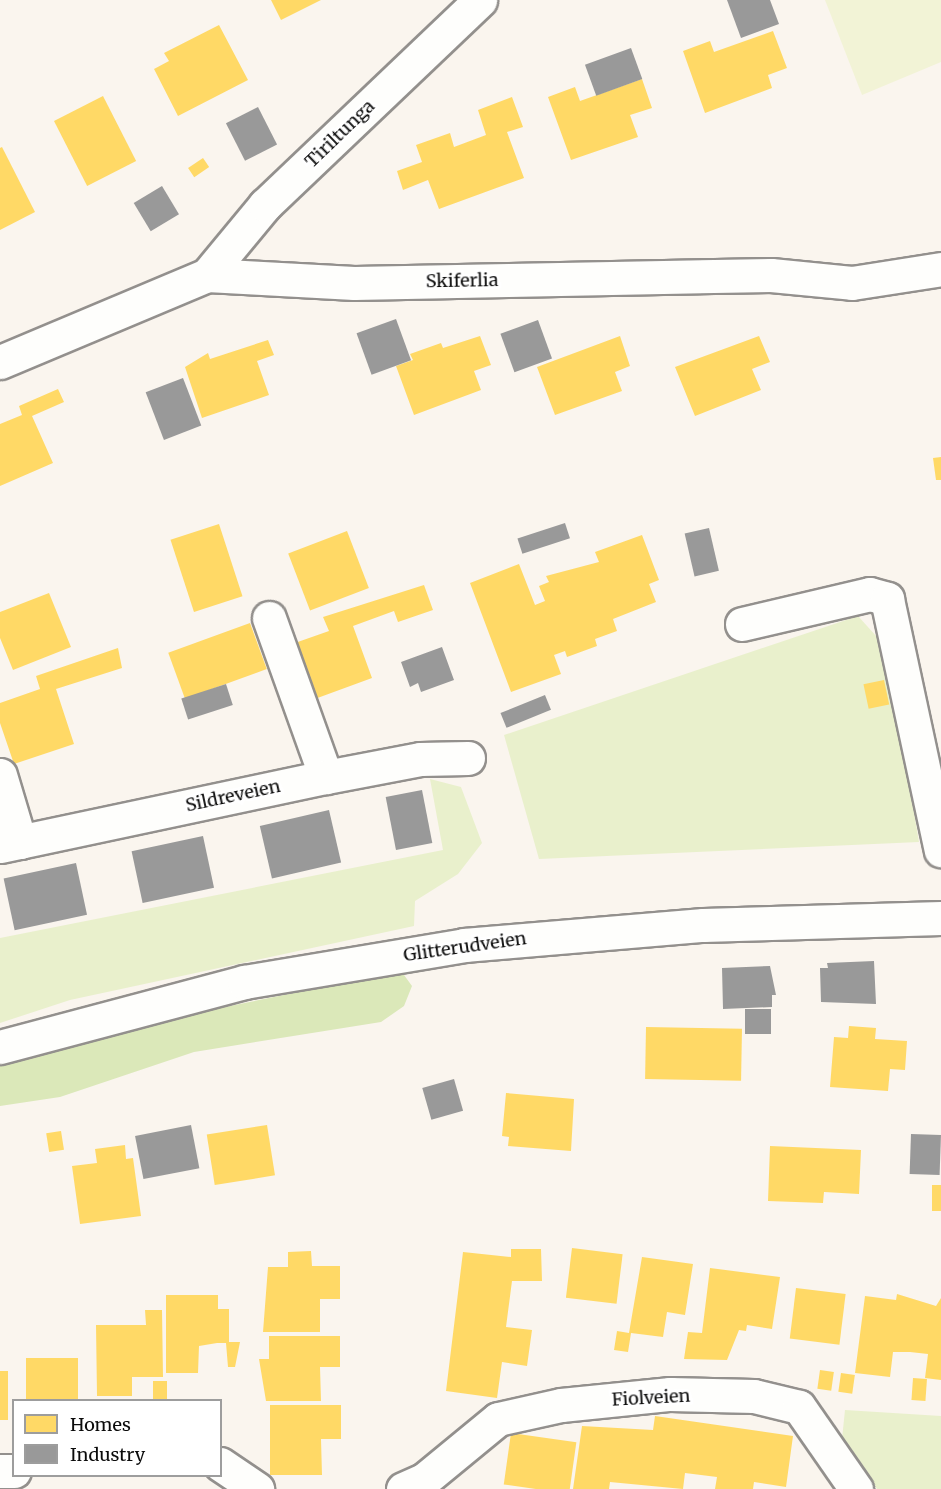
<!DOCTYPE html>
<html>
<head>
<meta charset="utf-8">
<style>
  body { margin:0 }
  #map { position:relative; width:941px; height:1489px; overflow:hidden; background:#faf5ee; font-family:Merriweather,serif }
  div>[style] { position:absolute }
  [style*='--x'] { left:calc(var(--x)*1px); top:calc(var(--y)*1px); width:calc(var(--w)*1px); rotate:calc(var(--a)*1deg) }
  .green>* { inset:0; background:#e9f0cc }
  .forest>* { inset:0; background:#dbe8b9 }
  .pitch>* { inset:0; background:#f2f3d6 }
  .homes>* { inset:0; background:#ffd966; transform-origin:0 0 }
  .industry>* { inset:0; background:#999; transform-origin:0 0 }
  .roads { filter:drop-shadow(2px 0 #93908d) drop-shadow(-2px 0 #93908d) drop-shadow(0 2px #93908d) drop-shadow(0 -2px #93908d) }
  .minor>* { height:33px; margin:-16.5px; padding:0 16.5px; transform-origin:16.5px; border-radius:16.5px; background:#fefefc }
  span { translate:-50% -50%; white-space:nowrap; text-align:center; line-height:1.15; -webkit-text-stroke:6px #fff; paint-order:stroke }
  .street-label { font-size:18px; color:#0b0b0b }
  .legend { position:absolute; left:12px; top:1399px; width:210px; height:78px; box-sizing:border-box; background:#fff; border:2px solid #9d9d9d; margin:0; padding:8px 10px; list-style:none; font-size:18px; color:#0b0b0b }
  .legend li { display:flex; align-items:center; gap:12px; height:30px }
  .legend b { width:30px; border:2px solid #9d9d9d }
</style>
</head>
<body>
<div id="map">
  <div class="green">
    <i style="clip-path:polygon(858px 616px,886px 647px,919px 842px,539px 859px,504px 735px)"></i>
    <i style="clip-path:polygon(430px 779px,461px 787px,482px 843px,458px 874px,415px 901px,414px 926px,70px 1000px,0 1023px,0 938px,443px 850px)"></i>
    <i style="clip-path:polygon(845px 1410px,941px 1416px,941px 1489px,877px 1489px,842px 1439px)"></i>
  </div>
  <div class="forest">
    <i style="clip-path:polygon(383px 975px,404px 975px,412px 986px,404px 1006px,381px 1022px,194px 1052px,60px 1097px,0 1106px,0 1064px,165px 1019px)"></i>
  </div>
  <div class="pitch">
    <i style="clip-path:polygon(825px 0,941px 0,941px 62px,862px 95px)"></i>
  </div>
  <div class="homes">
    <i style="clip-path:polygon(271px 0,321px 0,281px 20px)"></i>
    <i style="clip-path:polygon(219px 25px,248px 80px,178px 116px,154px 69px,169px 61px,164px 53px)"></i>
    <i style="clip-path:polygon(773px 31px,787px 68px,768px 75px,772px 88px,705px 113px,683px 51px,710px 41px,714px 52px)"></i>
    <i style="clip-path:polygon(642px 79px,652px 108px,630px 115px,638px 137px,571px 160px,548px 97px,575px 87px,580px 101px)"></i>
    <i style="left:103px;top:96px;width:73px;height:55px;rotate:63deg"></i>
    <i style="clip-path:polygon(512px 97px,523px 127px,507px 132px,524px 178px,439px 209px,428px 180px,403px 190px,397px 171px,422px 162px,416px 145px,450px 133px,454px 147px,486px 135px,478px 110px)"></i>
    <i style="clip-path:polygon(2px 147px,35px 212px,0 230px,0 148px)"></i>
    <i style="left:203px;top:158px;width:11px;height:18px;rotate:56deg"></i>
    <i style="clip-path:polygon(480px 336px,491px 365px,474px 371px,481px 390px,414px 415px,396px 366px,413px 360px,410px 354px,441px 343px,443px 348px)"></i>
    <i style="clip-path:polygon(620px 336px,630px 366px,615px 372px,622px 391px,555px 415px,537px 367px)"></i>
    <i style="clip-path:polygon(759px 336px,770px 362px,752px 369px,761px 390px,695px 416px,675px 367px)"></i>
    <i style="clip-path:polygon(268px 340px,274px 355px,257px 361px,269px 395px,202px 418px,185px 367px,208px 353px,210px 359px)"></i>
    <i style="clip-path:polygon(58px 389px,64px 402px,32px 416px,53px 463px,0 486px,0 424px,22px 415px,19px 406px)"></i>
    <i style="clip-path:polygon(941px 457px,941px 480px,936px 480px,933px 458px)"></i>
    <i style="left:219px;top:524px;width:76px;height:51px;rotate:72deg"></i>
    <i style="left:347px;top:531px;width:61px;height:63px;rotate:69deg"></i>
    <i style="clip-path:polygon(642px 535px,659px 580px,649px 584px,656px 602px,613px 619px,617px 631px,595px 639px,597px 646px,567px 657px,565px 651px,554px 655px,561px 674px,511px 692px,470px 583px,519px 564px,535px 605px,545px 601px,539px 586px,549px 582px,546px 576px,599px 562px,595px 552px)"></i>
    <i style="clip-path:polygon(424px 585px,433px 610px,398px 622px,394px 611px,353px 626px,372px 678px,312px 700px,292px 644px,329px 631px,323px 617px)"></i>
    <i style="clip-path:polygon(49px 593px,71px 647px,13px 670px,0 638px,0 612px)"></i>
    <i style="left:250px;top:623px;width:49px;height:87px;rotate:70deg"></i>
    <i style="clip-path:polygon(118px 648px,122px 668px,56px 689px,74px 744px,14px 764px,0 723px,0 703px,40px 689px,36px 676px)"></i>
    <i style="left:884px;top:680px;width:25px;height:21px;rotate:78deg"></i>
    <i style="clip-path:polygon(849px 1026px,876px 1028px,875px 1039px,907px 1041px,905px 1070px,890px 1069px,888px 1091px,830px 1087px,834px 1037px,848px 1038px)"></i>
    <i style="left:646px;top:1027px;width:96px;height:52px;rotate:1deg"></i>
    <i style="clip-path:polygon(506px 1093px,574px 1099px,571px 1151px,508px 1146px,509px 1137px,502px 1136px)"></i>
    <i style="left:267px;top:1125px;width:51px;height:61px;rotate:81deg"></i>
    <i style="left:61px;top:1131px;width:19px;height:15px;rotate:81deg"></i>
    <i style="clip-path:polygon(125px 1145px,126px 1159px,133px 1158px,141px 1216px,80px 1224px,72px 1166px,97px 1163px,95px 1149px)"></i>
    <i style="clip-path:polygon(770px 1146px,861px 1150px,859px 1194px,824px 1192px,823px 1203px,768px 1201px)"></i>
    <i style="left:932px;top:1185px;width:9px;height:26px"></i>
    <i style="left:572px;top:1248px;width:51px;height:50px;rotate:7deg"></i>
    <i style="clip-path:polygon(511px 1249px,541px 1249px,542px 1281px,512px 1281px,506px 1327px,532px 1330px,527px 1366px,502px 1362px,497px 1398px,446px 1391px,463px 1252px,511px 1257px)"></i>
    <i style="clip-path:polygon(311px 1251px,312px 1266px,340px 1266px,340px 1299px,320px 1299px,320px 1332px,263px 1332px,268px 1267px,288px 1267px,288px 1252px)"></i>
    <i style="clip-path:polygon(642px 1257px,693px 1264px,685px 1315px,667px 1312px,663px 1337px,631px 1333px,628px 1352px,614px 1350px,617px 1331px,629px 1333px)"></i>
    <i style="clip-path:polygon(710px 1268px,780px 1277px,772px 1329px,747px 1325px,746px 1331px,739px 1330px,727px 1360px,684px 1359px,688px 1332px,702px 1333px)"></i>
    <i style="left:796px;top:1288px;width:50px;height:51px;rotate:7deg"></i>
    <i style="clip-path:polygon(897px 1294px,936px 1306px,941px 1298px,941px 1380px,925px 1378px,928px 1354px,910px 1352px,893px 1352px,890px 1377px,855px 1373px,865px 1296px,896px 1300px)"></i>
    <i style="clip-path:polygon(166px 1295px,218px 1295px,218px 1309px,229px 1309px,229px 1342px,240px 1342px,235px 1367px,228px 1367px,226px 1343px,217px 1343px,199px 1346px,198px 1373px,166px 1373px)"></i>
    <i style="clip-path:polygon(145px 1310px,162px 1310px,163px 1377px,132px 1377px,132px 1396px,97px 1396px,96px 1325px,146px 1325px)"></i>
    <i style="clip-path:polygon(269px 1336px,340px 1336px,340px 1367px,320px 1367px,321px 1401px,266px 1401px,259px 1359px,269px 1359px)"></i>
    <i style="left:26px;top:1358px;width:52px;height:42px"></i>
    <i style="left:820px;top:1370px;width:14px;height:19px;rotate:8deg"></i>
    <i style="left:0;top:1371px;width:8px;height:49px"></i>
    <i style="left:841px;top:1373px;width:14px;height:19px;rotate:8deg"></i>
    <i style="left:913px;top:1378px;width:14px;height:22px;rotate:4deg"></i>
    <i style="left:153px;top:1381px;width:14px;height:18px"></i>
    <i style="clip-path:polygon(270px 1405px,341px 1405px,341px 1439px,321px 1439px,322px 1475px,270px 1475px)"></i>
    <i style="clip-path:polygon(655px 1416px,793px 1436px,786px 1487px,754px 1482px,753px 1489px,715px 1489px,717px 1477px,685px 1473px,683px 1489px,610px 1482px,609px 1489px,573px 1489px,582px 1426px,653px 1430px)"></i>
    <i style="left:511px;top:1433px;width:66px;height:52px;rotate:8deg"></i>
  </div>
  <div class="industry">
    <i style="clip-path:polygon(727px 0,770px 0,779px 24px,741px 38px)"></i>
    <i style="left:631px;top:48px;width:33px;height:49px;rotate:70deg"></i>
    <i style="left:258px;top:107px;width:42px;height:36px;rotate:63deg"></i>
    <i style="left:162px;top:186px;width:33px;height:33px;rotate:59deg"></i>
    <i style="left:396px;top:319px;width:44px;height:42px;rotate:70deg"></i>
    <i style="left:538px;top:320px;width:41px;height:40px;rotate:70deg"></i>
    <i style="left:183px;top:378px;width:51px;height:40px;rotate:69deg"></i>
    <i style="left:565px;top:523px;width:16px;height:50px;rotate:72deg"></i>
    <i style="left:709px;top:528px;width:44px;height:25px;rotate:77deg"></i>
    <i style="clip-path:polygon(442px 647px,454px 680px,421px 692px,418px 683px,410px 687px,401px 662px)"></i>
    <i style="left:226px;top:684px;width:22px;height:47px;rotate:72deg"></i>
    <i style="left:545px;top:695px;width:16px;height:48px;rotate:68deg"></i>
    <i style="left:422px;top:790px;width:54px;height:37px;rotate:79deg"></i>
    <i style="left:329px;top:810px;width:54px;height:71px;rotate:77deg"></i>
    <i style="left:203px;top:836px;width:53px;height:73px;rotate:78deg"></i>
    <i style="left:76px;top:863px;width:53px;height:74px;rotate:78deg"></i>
    <i style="clip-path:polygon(874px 961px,876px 1004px,821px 1002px,820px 968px,828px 968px,827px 963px)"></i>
    <i style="clip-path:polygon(770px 966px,776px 995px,772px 995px,772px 1007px,723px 1009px,722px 968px)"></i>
    <i style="left:745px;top:1009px;width:26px;height:25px"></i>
    <i style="left:454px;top:1079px;width:33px;height:33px;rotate:74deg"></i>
    <i style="left:191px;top:1125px;width:44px;height:57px;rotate:79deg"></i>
    <i style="left:911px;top:1134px;width:30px;height:40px;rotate:2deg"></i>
  </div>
  <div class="roads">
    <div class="minor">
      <i style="--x:207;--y:275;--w:91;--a:-50.4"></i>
      <i style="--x:265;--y:205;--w:297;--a:-43.6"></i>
      <i style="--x:0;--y:362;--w:225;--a:-22.8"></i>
      <i style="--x:207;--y:275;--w:147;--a:3.1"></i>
      <i style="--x:354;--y:283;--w:417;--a:-1.1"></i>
      <i style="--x:771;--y:275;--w:81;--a:5.6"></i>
      <i style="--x:852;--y:283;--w:90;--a:-8.9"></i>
      <i style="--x:269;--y:618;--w:169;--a:70.3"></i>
      <i style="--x:742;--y:624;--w:131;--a:-13.2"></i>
      <i style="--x:870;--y:594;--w:18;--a:16"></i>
      <i style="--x:887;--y:599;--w:257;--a:77.9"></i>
      <i style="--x:0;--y:775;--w:70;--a:73.4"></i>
      <i style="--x:0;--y:846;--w:333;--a:-12"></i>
      <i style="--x:326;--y:777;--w:96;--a:-10.8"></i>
      <i style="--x:420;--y:759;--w:48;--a:-1.2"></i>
      <i style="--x:0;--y:1047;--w:253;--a:-14.9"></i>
      <i style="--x:244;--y:982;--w:223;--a:-9.5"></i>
      <i style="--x:464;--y:945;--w:240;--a:-4.8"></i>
      <i style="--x:703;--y:925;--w:238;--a:-1.7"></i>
      <i style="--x:220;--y:1464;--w:45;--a:34"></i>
      <i style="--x:0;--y:1471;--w:14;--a:0"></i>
      <i style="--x:403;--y:1489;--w:24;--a:-24"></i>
      <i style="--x:425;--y:1479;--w:94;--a:-39.4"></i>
      <i style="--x:498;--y:1419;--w:65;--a:-12.5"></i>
      <i style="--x:561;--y:1405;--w:110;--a:-5.8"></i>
      <i style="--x:670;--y:1394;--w:84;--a:1.4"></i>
      <i style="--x:754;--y:1396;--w:46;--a:13.7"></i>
      <i style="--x:799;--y:1407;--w:100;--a:55.2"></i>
    </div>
  </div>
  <div class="street-label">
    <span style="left:340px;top:134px;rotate:-44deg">Tiriltunga</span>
    <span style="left:462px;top:281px;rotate:-1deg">Skiferlia</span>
    <span style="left:233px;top:796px;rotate:-12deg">Sildreveien</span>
    <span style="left:465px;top:947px;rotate:-8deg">Glitterudveien</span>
    <span style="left:651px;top:1398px;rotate:-3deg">Fiolveien</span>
  </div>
  <ul class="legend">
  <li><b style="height:16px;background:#ffd966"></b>Homes</li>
  <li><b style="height:16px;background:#999"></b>Industry</li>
  </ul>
</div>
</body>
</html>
